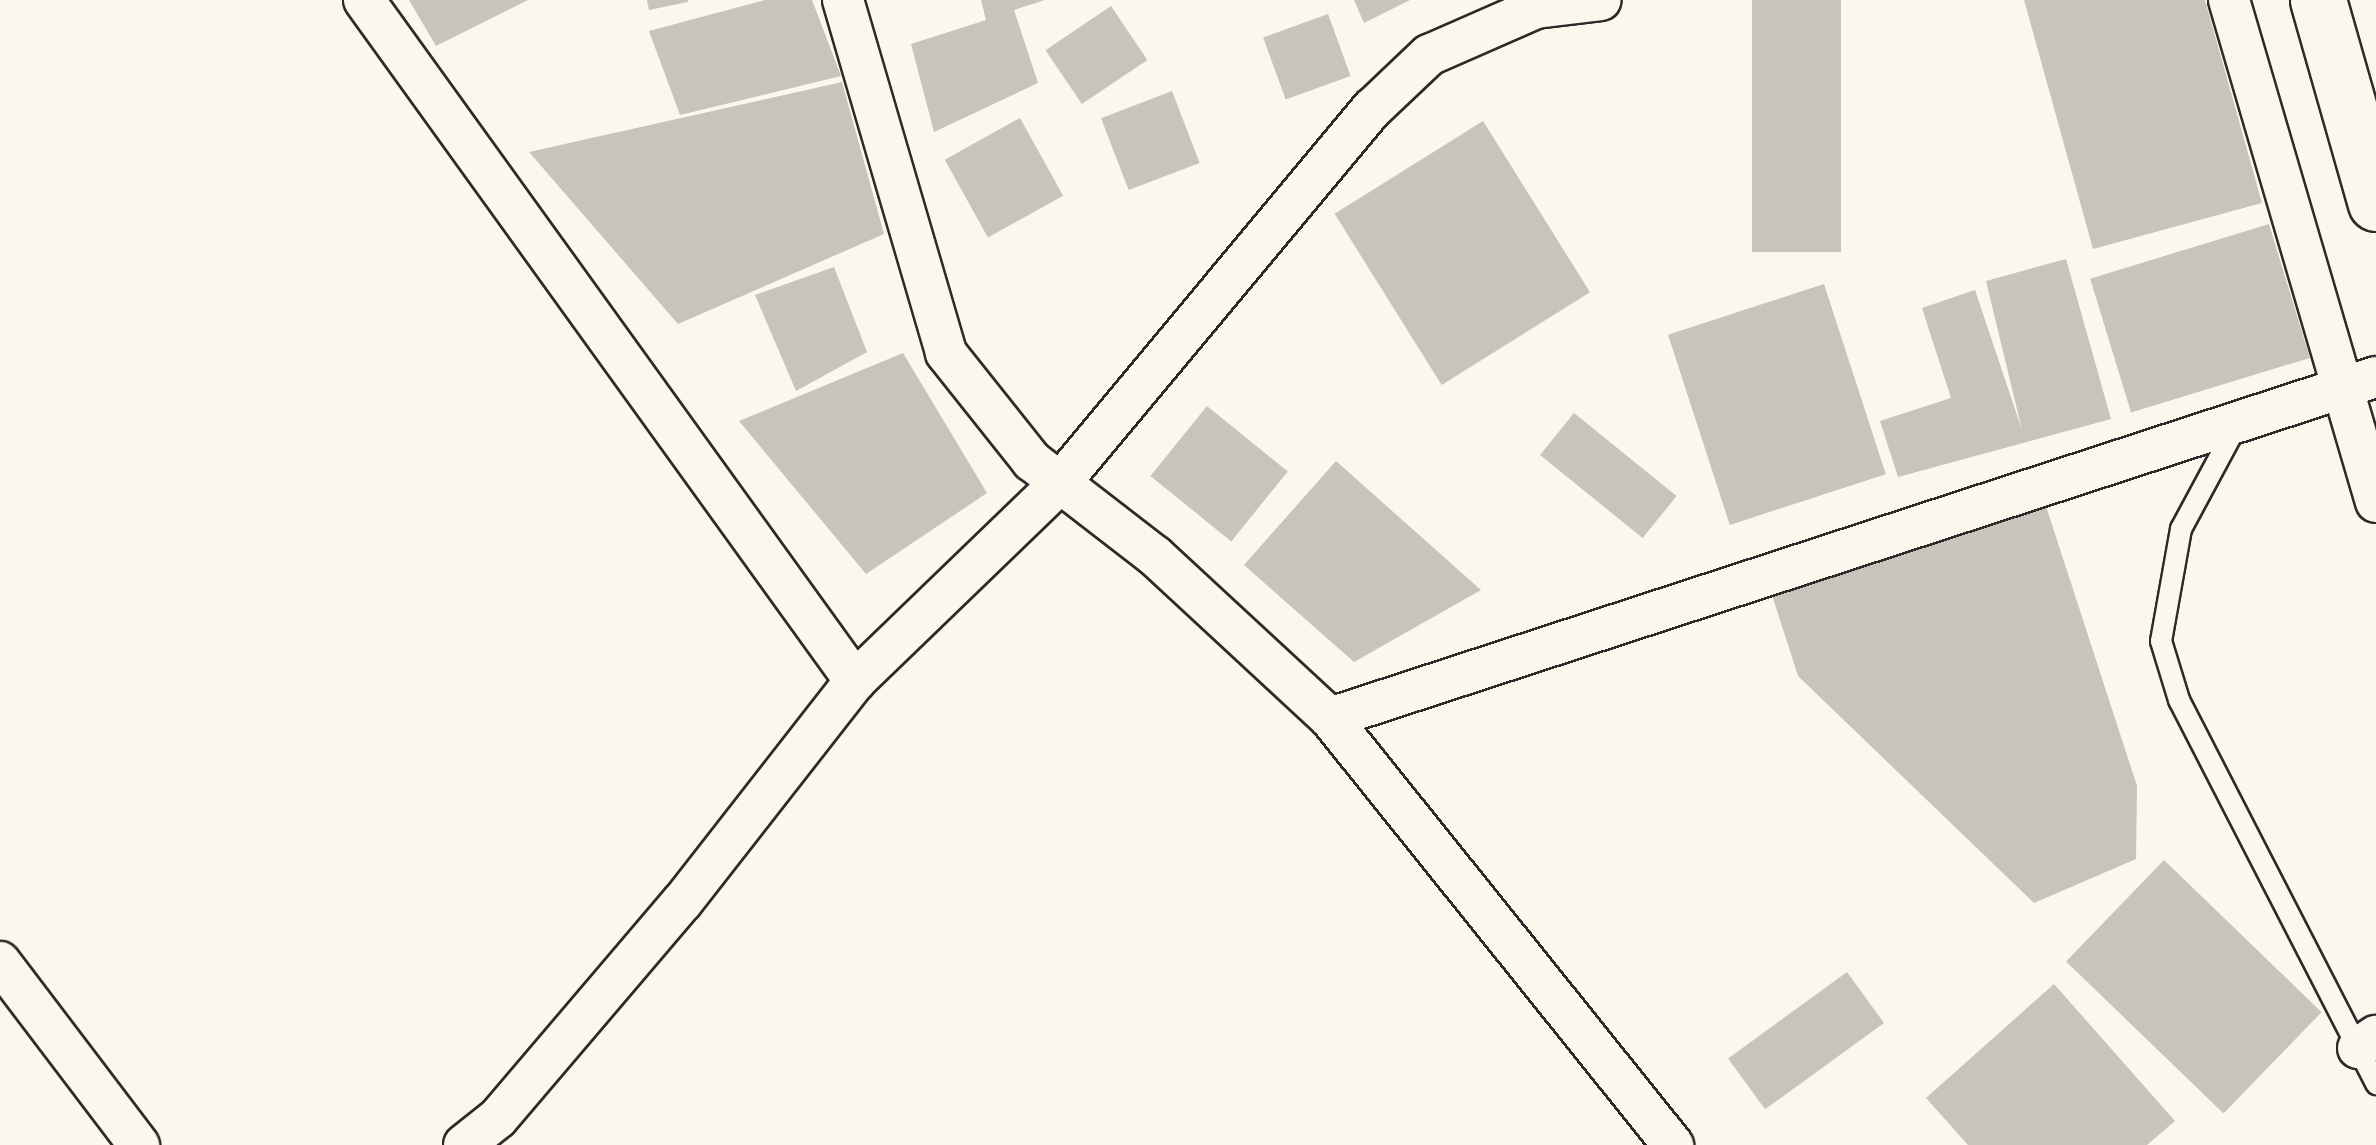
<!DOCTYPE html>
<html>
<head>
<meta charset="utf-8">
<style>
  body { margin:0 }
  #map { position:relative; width:2376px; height:1145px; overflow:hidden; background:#fbf7ec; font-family:Dekko,sans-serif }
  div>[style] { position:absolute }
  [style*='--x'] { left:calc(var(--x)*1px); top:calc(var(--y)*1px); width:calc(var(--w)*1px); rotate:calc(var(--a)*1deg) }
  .building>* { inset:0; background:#c7c4bc; transform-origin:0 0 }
  .roads { filter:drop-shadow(2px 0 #2b2b2b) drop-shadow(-2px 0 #2b2b2b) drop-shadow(0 2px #2b2b2b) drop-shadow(0 -2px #2b2b2b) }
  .service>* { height:20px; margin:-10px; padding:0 10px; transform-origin:10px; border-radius:10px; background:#fbf7ec }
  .minor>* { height:40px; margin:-20px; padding:0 20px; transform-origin:20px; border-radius:20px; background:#fbf7ec }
  .trunk>* { height:55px; margin:-27.5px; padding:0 27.5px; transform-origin:27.5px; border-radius:27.5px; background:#fbf7ec }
  span { translate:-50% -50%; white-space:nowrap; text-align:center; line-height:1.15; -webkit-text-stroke:8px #fbf7ec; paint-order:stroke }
</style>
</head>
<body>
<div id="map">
  <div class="building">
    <i style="clip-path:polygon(409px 0,528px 0,436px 46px)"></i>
    <i style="clip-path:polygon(647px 0,688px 0,688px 2px,649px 10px)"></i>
    <i style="clip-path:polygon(765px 0,812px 0,841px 76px,680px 115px,649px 31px)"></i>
    <i style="clip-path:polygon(981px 0,1045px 0,1014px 10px,1038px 83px,934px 132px,911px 44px,986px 20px)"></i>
    <i style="clip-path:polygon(1354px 0,1410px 0,1364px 23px)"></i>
    <i style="left:1752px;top:0;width:89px;height:252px"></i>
    <i style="clip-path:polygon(2024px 0,2205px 0,2262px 203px,2093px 249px)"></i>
    <i style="left:1111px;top:6px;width:65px;height:79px;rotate:56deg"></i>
    <i style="left:1328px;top:14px;width:66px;height:69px;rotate:70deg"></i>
    <i style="clip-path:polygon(842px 82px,884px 234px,678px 324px,529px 152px)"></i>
    <i style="left:1172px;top:91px;width:77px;height:76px;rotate:69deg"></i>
    <i style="left:1020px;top:118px;width:89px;height:86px;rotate:61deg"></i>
    <i style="left:1483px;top:121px;width:202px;height:175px;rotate:58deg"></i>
    <i style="left:2269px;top:224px;width:140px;height:187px;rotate:73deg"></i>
    <i style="clip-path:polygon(2066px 259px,2111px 419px,1898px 477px,1880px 421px,1951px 398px,1922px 308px,1975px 290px,2022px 430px,1986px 281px)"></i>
    <i style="clip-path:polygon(834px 267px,867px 352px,796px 391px,755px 295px)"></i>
    <i style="left:1824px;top:284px;width:200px;height:164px;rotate:72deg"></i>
    <i style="clip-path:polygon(903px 353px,987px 493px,866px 574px,739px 421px)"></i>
    <i style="left:1207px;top:406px;width:104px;height:90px;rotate:39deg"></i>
    <i style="left:1574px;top:413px;width:132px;height:54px;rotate:39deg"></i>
    <i style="clip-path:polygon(1336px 461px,1481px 590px,1354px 662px,1244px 565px)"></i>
    <i style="clip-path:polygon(2044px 500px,2137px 786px,2136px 859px,2034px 903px,1798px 676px,1770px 589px)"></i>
    <i style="left:2164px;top:860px;width:219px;height:141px;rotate:44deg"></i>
    <i style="left:1847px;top:972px;width:63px;height:147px;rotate:54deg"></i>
    <i style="clip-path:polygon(2054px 984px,2175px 1121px,2147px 1145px,1968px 1145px,1926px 1098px)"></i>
  </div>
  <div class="roads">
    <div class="service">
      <i style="--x:2238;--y:423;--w:120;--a:118.3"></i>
      <i style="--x:2181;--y:529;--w:114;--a:100.1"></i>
      <i style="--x:2161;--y:641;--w:62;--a:73"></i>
      <i style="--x:2179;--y:700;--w:432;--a:62.8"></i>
    </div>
    <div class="minor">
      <i style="--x:364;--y:0;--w:840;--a:54.21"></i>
      <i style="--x:843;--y:0;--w:368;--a:73.7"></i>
      <i style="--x:946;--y:353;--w:138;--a:51.5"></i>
      <i style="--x:1032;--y:461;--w:155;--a:37.7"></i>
      <i style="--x:1155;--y:556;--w:238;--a:42.8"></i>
      <i style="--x:1330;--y:718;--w:1100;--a:-18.06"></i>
      <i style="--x:1534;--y:0;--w:8;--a:76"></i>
      <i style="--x:1536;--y:8;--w:65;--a:-7"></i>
      <i style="--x:2229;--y:0;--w:523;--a:73.68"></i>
      <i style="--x:1330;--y:718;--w:548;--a:51.23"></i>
      <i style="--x:0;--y:962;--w:230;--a:52.8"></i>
      <i style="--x:2358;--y:1048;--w:22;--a:-34"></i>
      <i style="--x:464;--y:1145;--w:43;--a:-38.5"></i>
      <i style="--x:498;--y:1118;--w:285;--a:-49.6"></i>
      <i style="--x:683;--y:901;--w:279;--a:-52"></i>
      <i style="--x:855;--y:681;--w:285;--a:-44"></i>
      <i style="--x:1060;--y:483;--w:487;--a:-50.2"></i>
      <i style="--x:1372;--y:109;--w:79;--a:-43.5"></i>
      <i style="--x:1429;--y:55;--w:117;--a:-23.7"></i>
    </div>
    <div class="trunk">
      <i style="--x:2318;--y:0;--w:211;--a:74.1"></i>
    </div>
  </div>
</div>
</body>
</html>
